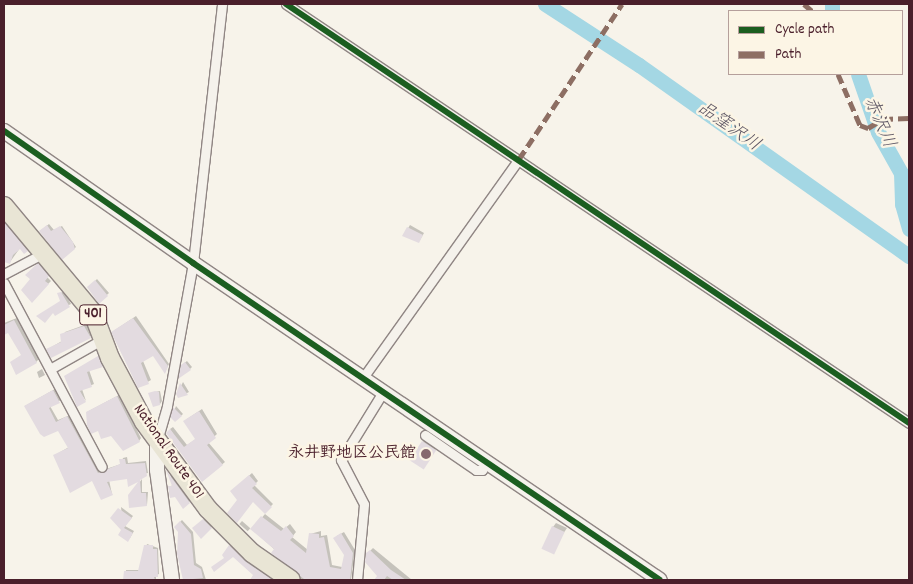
<!DOCTYPE html>
<html>
<head>
<meta charset="utf-8">
<style>
  body { margin:0 }
  #map { position:relative; width:913px; height:584px; overflow:hidden; background:#f7f3ea; font-family:Dekko,"Klee One",sans-serif }
  div>[style] { position:absolute }
  [style*='--x'] { left:calc(var(--x)*1px); top:calc(var(--y)*1px); width:calc(var(--w)*1px); rotate:calc(var(--a)*1deg) }
  .shadow>* { inset:0; background:#0003; transform-origin:0 0 }
  .river>* { height:15px; margin:-7.5px; padding:0 7.5px; transform-origin:7.5px; border-radius:7.5px; background:#a4d7e4 }
  .building>* { inset:0; background:#e3dbe0; transform-origin:0 0 }
  .roads { filter:drop-shadow(1px 0 #908684) drop-shadow(-1px 0 #908684) drop-shadow(0 1px #908684) drop-shadow(0 -1px #908684) }
  .street>* { height:9px; margin:-4.5px; padding:0 4.5px; transform-origin:4.5px; border-radius:4.5px; background:#f5f2ec }
  .secondary>* { height:14px; margin:-7px; padding:0 7px; transform-origin:7px; border-radius:7px; background:#f5f2ec }
  .highway>* { height:18px; margin:-9px; padding:0 9px; transform-origin:9px; border-radius:9px; background:#e9e5d5 }
  .quiet>* { height:5px; margin-top:-2.5px; transform-origin:0; background:repeating-linear-gradient(90deg,#8d6e63 0 10px,transparent 0 15px) }
  .cycleway>* { height:6px; margin:-3px; padding:0 3px; transform-origin:3px; border-radius:3px; background:#1b5e20 }
  .dots>* { width:14px; height:14px; translate:-50% -50%; box-sizing:border-box; border:2px solid #fcf5e5; border-radius:50% }
  span { translate:-50% -50%; white-space:nowrap; text-align:center; line-height:1.15; -webkit-text-stroke:5px #fcf5e5; paint-order:stroke }
  .shield-label span { padding:1px 4px; background:#fcf5e5; border:1px solid; border-radius:4px; -webkit-text-stroke-width:0 }
  .shield-label { font-size:15px; color:#4a1f2b; font-weight:700 }
  .street-label { font-size:16px; color:#4a1f2b }
  .poi-label { font-size:16px; color:#4a1f2b; font-weight:700 }
  .right { translate:-100% -50%; text-align:right }
  .water-label { font-size:18px; color:#5a5362; font-style:italic }
  .frame { position:absolute; inset:0; border:5px solid #4a1f2b; pointer-events:none }
  .legend { position:absolute; left:728px; top:10px; width:175px; height:65px; box-sizing:border-box; background:#fcf5e5; border:1px solid #b59f9b; margin:0; padding:6px 9px; list-style:none; font-size:15px; color:#4a1f2b }
  .legend li { display:flex; align-items:center; gap:10px; height:25px }
  .legend b { width:25px; border:1px solid #b59f9b }
</style>
</head>
<body>
<div id="map">
  <div class="shadow">
    <i style="clip-path:polygon(7px 222px,29px 248px,24px 252px,20px 248px,10px 262px,4px 260px,4px 225px)"></i>
    <i style="clip-path:polygon(49px 224px,54px 230px,62px 226px,76px 247px,63px 258px,40px 231px)"></i>
    <i style="clip-path:polygon(410px 225px,424px 233px,420px 240px,404px 235px)"></i>
    <i style="clip-path:polygon(42px 261px,51px 273px,47px 277px,51px 281px,41px 291px,27px 275px)"></i>
    <i style="clip-path:polygon(97px 279px,109px 293px,99px 302px,89px 287px)"></i>
    <i style="clip-path:polygon(64px 291px,71px 304px,54px 312px,61px 300px,59px 294px)"></i>
    <i style="clip-path:polygon(136px 316px,169px 364px,165px 372px,154px 354px,143px 361px,151px 380px,139px 387px,115px 330px)"></i>
    <i style="clip-path:polygon(17px 318px,39px 359px,36px 362px,22px 354px,8px 331px,4px 334px,4px 323px)"></i>
    <i style="clip-path:polygon(87px 324px,93px 334px,90px 337px,48px 349px,62px 341px,65px 332px)"></i>
    <i style="clip-path:polygon(100px 356px,104px 364px,89px 370px,94px 384px,82px 389px,86px 401px,67px 375px)"></i>
    <i style="clip-path:polygon(187px 361px,192px 367px,190px 369px,182px 365px)"></i>
    <i style="clip-path:polygon(42px 369px,45px 375px,39px 378px,37px 372px)"></i>
    <i style="clip-path:polygon(183px 382px,189px 392px,179px 397px,177px 394px)"></i>
    <i style="clip-path:polygon(55px 389px,61px 400px,50px 406px,58px 420px,70px 415px,100px 471px,121px 464px,123px 458px,127px 457px,128px 463px,146px 461px,148px 473px,109px 480px,112px 494px,55px 455px,69px 447px,59px 429px,25px 406px)"></i>
    <i style="clip-path:polygon(160px 391px,162px 401px,160px 404px,150px 393px)"></i>
    <i style="clip-path:polygon(119px 395px,141px 438px,139px 441px,112px 434px,87px 412px)"></i>
    <i style="clip-path:polygon(176px 406px,183px 414px,175px 421px,172px 416px)"></i>
    <i style="clip-path:polygon(202px 409px,217px 434px,208px 442px,225px 462px,202px 481px,170px 429px,173px 427px,187px 445px,196px 439px,187px 419px)"></i>
    <i style="clip-path:polygon(426px 438px,438px 446px,423px 464px,409px 459px)"></i>
    <i style="clip-path:polygon(169px 470px,191px 500px,184px 507px,169px 487px,173px 485px)"></i>
    <i style="clip-path:polygon(252px 473px,258px 481px,254px 485px,273px 504px,265px 512px,254px 501px,239px 500px,232px 491px)"></i>
    <i style="clip-path:polygon(142px 479px,142px 492px,148px 492px,147px 505px,130px 495px)"></i>
    <i style="clip-path:polygon(121px 507px,133px 516px,125px 526px,134px 531px,130px 538px,123px 530px)"></i>
    <i style="clip-path:polygon(265px 514px,284px 529px,290px 524px,296px 532px,292px 537px,308px 550px,310px 534px,321px 531px,321px 536px,327px 535px,332px 565px,342px 567px,345px 555px,337px 536px,344px 532px,355px 550px,351px 580px,318px 577px,318px 580px,301px 580px,298px 571px,252px 529px)"></i>
    <i style="left:205px;top:518px;width:11px;height:15px;rotate:45deg"></i>
    <i style="clip-path:polygon(182px 520px,193px 532px,196px 563px,202px 567px,206px 580px,184px 579px,179px 532px,175px 527px)"></i>
    <i style="left:242px;top:521px;width:11px;height:4px;rotate:41deg"></i>
    <i style="clip-path:polygon(556px 523px,567px 528px,553px 549px,553px 527px)"></i>
    <i style="clip-path:polygon(147px 544px,158px 548px,159px 574px,156px 575px,156px 580px,125px 580px,126px 570px,139px 570px)"></i>
    <i style="clip-path:polygon(232px 544px,278px 580px,251px 580px,254px 575px,233px 556px,223px 555px)"></i>
    <i style="clip-path:polygon(373px 548px,412px 580px,383px 580px,366px 561px,367px 554px)"></i>
  </div>
  <div class="river">
    <i style="--x:545;--y:4;--w:112;--a:33"></i>
    <i style="--x:639;--y:65;--w:331;--a:35.3"></i>
    <i style="--x:832;--y:11;--w:7;--a:-90"></i>
    <i style="--x:858;--y:74;--w:61;--a:71"></i>
    <i style="--x:878;--y:132;--w:47;--a:60.7"></i>
    <i style="--x:901;--y:173;--w:31;--a:88"></i>
    <i style="--x:902;--y:204;--w:26;--a:74"></i>
  </div>
  <div class="building">
    <i style="clip-path:polygon(4px 222px,28px 251px,24px 254px,20px 249px,13px 255px,10px 264px,4px 262px)"></i>
    <i style="clip-path:polygon(47px 225px,51px 231px,60px 226px,73px 242px,75px 249px,62px 260px,39px 231px)"></i>
    <i style="clip-path:polygon(407px 227px,423px 235px,419px 243px,402px 236px)"></i>
    <i style="clip-path:polygon(38px 263px,49px 276px,45px 281px,49px 284px,32px 303px,21px 290px,30px 279px,25px 275px)"></i>
    <i style="clip-path:polygon(95px 280px,108px 296px,99px 304px,87px 287px)"></i>
    <i style="clip-path:polygon(61px 292px,70px 307px,55px 316px,53px 313px,45px 323px,36px 316px,60px 301px,57px 293px)"></i>
    <i style="clip-path:polygon(133px 318px,168px 366px,165px 374px,153px 356px,141px 363px,149px 384px,138px 388px,111px 332px)"></i>
    <i style="clip-path:polygon(14px 320px,37px 363px,16px 375px,10px 362px,21px 355px,8px 333px,4px 335px,4px 325px)"></i>
    <i style="clip-path:polygon(84px 326px,91px 338px,51px 358px,46px 349px,61px 342px,60px 334px)"></i>
    <i style="clip-path:polygon(98px 356px,103px 367px,87px 372px,92px 387px,80px 391px,86px 402px,77px 407px,64px 376px)"></i>
    <i style="clip-path:polygon(185px 362px,191px 370px,178px 379px,181px 365px)"></i>
    <i style="clip-path:polygon(180px 383px,188px 395px,178px 398px,176px 394px)"></i>
    <i style="clip-path:polygon(53px 390px,60px 403px,49px 408px,56px 422px,67px 416px,98px 473px,120px 464px,119px 459px,125px 459px,126px 464px,145px 463px,147px 476px,140px 480px,141px 493px,146px 493px,147px 506px,129px 508px,128px 495px,138px 482px,128px 487px,127px 479px,107px 482px,113px 495px,101px 500px,92px 481px,70px 493px,53px 455px,68px 448px,58px 431px,44px 437px,40px 434px,24px 406px)"></i>
    <i style="clip-path:polygon(155px 391px,159px 392px,160px 405px,153px 407px,148px 393px)"></i>
    <i style="clip-path:polygon(117px 396px,140px 442px,123px 451px,111px 436px,101px 439px,98px 431px,91px 434px,87px 425px,86px 412px)"></i>
    <i style="clip-path:polygon(173px 407px,182px 416px,175px 422px,170px 417px)"></i>
    <i style="clip-path:polygon(199px 411px,216px 438px,207px 445px,223px 465px,202px 482px,166px 433px,170px 429px,184px 447px,195px 439px,183px 421px)"></i>
    <i style="left:422px;top:441px;width:17px;height:23px;rotate:33deg"></i>
    <i style="clip-path:polygon(166px 470px,190px 503px,183px 509px,175px 497px,170px 498px,168px 486px,172px 486px)"></i>
    <i style="clip-path:polygon(249px 475px,257px 484px,252px 488px,272px 507px,265px 514px,253px 502px,237px 523px,227px 513px,237px 500px,230px 491px)"></i>
    <i style="clip-path:polygon(118px 508px,132px 518px,124px 528px,133px 533px,128px 542px,118px 535px,121px 530px,110px 518px)"></i>
    <i style="clip-path:polygon(261px 516px,281px 531px,286px 526px,294px 536px,290px 540px,306px 553px,309px 533px,319px 534px,319px 538px,324px 537px,330px 567px,341px 569px,344px 555px,333px 538px,341px 533px,353px 553px,350px 580px,304px 579px,271px 553px,274px 549px,250px 529px)"></i>
    <i style="clip-path:polygon(203px 519px,212px 528px,201px 539px,192px 528px)"></i>
    <i style="clip-path:polygon(180px 521px,191px 534px,194px 565px,201px 569px,203px 578px,183px 580px,177px 554px,178px 532px,174px 527px)"></i>
    <i style="left:552px;top:526px;width:14px;height:25px;rotate:25deg"></i>
    <i style="clip-path:polygon(144px 545px,153px 545px,153px 549px,157px 549px,158px 577px,154px 577px,155px 580px,123px 580px,124px 571px,138px 571px)"></i>
    <i style="clip-path:polygon(229px 545px,246px 562px,273px 580px,250px 580px,253px 575px,233px 557px,214px 572px,211px 567px,224px 558px,222px 555px)"></i>
    <i style="clip-path:polygon(370px 550px,391px 570px,406px 580px,393px 580px,387px 576px,384px 580px,374px 580px,377px 576px,365px 562px,366px 553px)"></i>
  </div>
  <div class="roads">
    <div class="street">
      <i style="--x:286;--y:4;--w:751;--a:33.92"></i>
      <i style="--x:4;--y:274;--w:45;--a:-27.7"></i>
      <i style="--x:4;--y:283;--w:208;--a:62"></i>
      <i style="--x:50;--y:369;--w:61;--a:-29.5"></i>
      <i style="--x:362;--y:379;--w:270;--a:-54.5"></i>
      <i style="--x:425;--y:435;--w:62;--a:34.5"></i>
      <i style="--x:476;--y:470;--w:6;--a:0"></i>
      <i style="--x:482;--y:470;--w:10;--a:-61"></i>
      <i style="--x:157;--y:441;--w:36;--a:-74"></i>
      <i style="--x:167;--y:406;--w:145;--a:-79.7"></i>
      <i style="--x:193;--y:263;--w:261;--a:-83.6"></i>
      <i style="--x:357;--y:580;--w:76;--a:-84.7"></i>
      <i style="--x:364;--y:504;--w:50;--a:-117.6"></i>
      <i style="--x:341;--y:460;--w:80;--a:-58.3"></i>
    </div>
    <div class="secondary">
      <i style="--x:4;--y:131;--w:231;--a:34.9"></i>
      <i style="--x:193;--y:263;--w:564;--a:34.17"></i>
      <i style="--x:157;--y:441;--w:29;--a:90"></i>
      <i style="--x:157;--y:470;--w:111;--a:82.2"></i>
    </div>
    <div class="highway">
      <i style="--x:4;--y:206;--w:139;--a:50.2"></i>
      <i style="--x:93;--y:313;--w:48;--a:69.3"></i>
      <i style="--x:110;--y:358;--w:72;--a:62"></i>
      <i style="--x:144;--y:422;--w:108;--a:53.7"></i>
      <i style="--x:208;--y:509;--w:62;--a:45"></i>
      <i style="--x:252;--y:553;--w:47;--a:34.7"></i>
    </div>
  </div>
  <div class="quiet">
    <i style="--x:804;--y:4;--w:11;--a:41"></i>
    <i style="--x:838;--y:74;--w:56;--a:66.7"></i>
    <i style="--x:860;--y:125;--w:9;--a:21"></i>
    <i style="--x:868;--y:128;--w:17;--a:-31"></i>
    <i style="--x:883;--y:119;--w:26;--a:-2"></i>
    <i style="--x:519;--y:159;--w:186;--a:-56.4"></i>
  </div>
  <div class="cycleway">
    <i style="--x:286;--y:4;--w:751;--a:33.92"></i>
    <i style="--x:4;--y:131;--w:231;--a:34.9"></i>
    <i style="--x:193;--y:263;--w:564;--a:34.17"></i>
  </div>
  <div class="dots">
    <i style="left:426px;top:454px;background:#87696e"></i>
  </div>
  <div class="shield-label">
    <span style="left:93px;top:315px">401</span>
  </div>
  <div class="street-label">
    <span style="left:168px;top:452px;rotate:55deg">National Route 401</span>
  </div>
  <div class="poi-label">
    <span class="right" style="left:416px;top:454px">永井野地区公民館</span>
  </div>
  <div class="water-label">
    <span style="left:878px;top:123px;rotate:67deg">赤沢川</span>
    <span style="left:728px;top:128px;rotate:35deg">品窪沢川</span>
  </div>
  <div class="frame"></div>
  <ul class="legend">
  <li><b style="height:6px;background:#1b5e20"></b>Cycle path</li>
  <li><b style="height:6px;background:#8d6e63"></b>Path</li>
  </ul>
</div>
</body>
</html>
